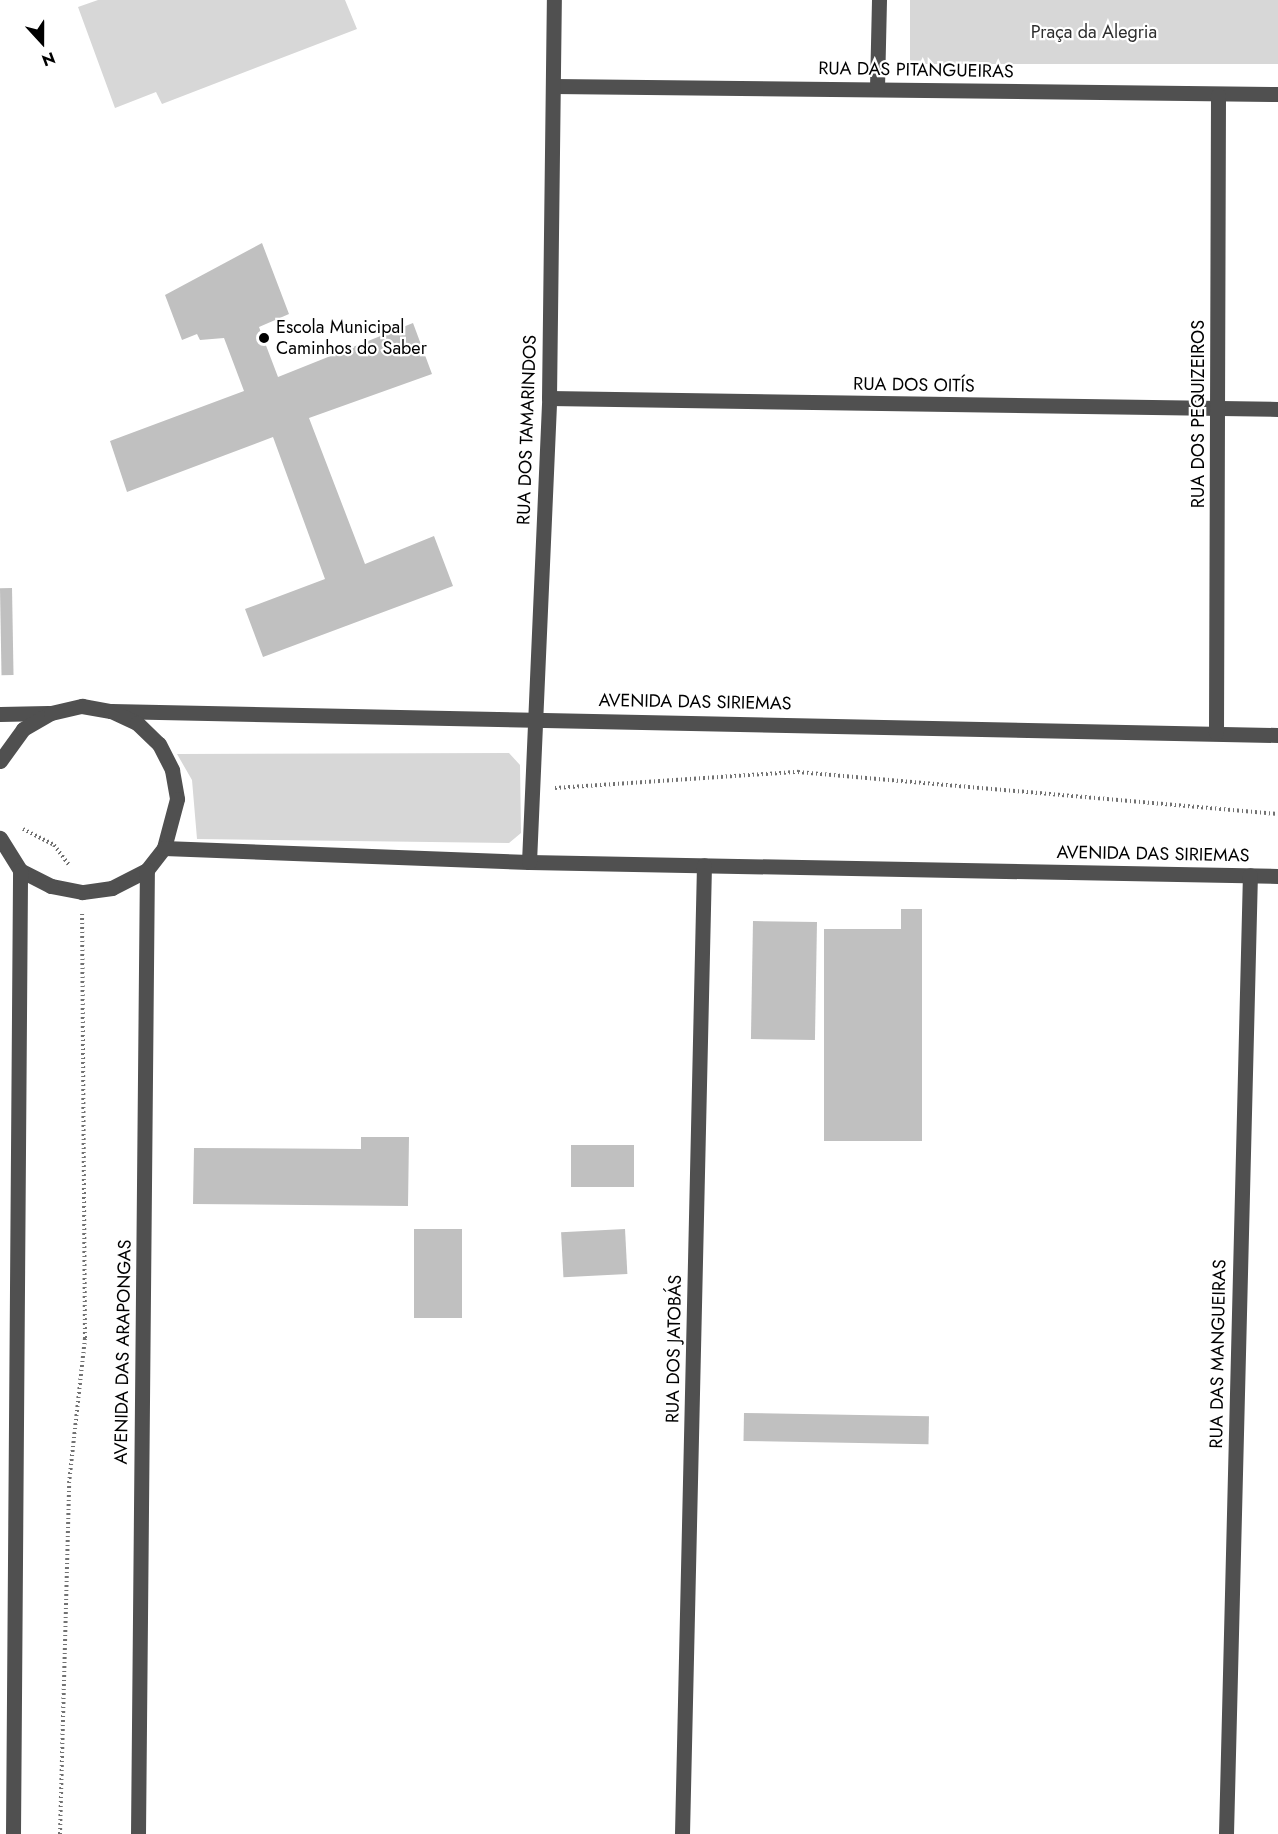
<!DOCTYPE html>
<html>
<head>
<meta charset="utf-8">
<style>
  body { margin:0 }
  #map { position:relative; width:1278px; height:1834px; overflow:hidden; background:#fff; font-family:Jost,sans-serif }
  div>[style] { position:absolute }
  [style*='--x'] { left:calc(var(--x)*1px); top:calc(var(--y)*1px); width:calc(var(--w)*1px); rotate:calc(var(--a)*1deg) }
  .green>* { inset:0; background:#d7d7d7; transform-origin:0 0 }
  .building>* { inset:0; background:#c0c0c0; transform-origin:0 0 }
  .path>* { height:4px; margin-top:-2px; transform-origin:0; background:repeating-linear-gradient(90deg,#727272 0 1.5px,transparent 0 4.5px) }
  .minor>* { height:15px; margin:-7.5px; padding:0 7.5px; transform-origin:7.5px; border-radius:7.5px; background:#505050 }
  .dots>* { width:16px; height:16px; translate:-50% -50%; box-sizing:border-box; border:3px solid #fff; border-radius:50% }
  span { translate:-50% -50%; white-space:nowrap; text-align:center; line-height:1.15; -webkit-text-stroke:4.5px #fff; paint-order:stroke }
  .park-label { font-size:18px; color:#2e2e2e }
  .street-label { font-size:18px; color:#000 }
  .poi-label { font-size:18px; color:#000 }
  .left { translate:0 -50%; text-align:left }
  .north { position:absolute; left:12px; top:12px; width:60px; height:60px; -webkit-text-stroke:4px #fff; paint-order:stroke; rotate:159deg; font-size:16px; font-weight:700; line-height:24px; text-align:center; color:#000 }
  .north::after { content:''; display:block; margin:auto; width:21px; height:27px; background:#000; clip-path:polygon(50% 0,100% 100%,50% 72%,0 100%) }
</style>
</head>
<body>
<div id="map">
  <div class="green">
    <i style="clip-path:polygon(98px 0,345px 0,357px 29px,162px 104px,156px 92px,115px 108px,78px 7px)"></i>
    <i style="left:910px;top:0;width:368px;height:64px"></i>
    <i style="clip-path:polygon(509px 753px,520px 765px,521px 833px,509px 843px,197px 839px,192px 780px,177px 754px)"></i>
  </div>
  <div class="building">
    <i style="clip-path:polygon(262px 243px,289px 314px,259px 327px,278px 377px,413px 323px,432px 374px,309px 418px,365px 564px,434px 536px,453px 586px,263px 657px,245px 609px,325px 579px,273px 437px,127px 492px,110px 441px,244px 391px,224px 338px,200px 340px,197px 334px,182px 340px,165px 295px)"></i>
    <i style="left:12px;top:588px;width:87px;height:12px;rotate:89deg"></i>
    <i style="clip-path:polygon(901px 909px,922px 909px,922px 1141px,824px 1141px,824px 929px,901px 929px)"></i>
    <i style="left:753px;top:921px;width:64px;height:118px;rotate:1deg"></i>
    <i style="clip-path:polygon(361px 1137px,409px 1137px,408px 1206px,193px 1204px,194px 1148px,361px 1149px)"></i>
    <i style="left:571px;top:1145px;width:63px;height:42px"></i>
    <i style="left:462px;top:1229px;width:89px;height:48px;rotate:90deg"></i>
    <i style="left:625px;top:1229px;width:45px;height:64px;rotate:87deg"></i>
    <i style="left:744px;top:1413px;width:185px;height:28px;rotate:1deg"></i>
  </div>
  <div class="path">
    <i style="--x:555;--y:788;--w:244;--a:-3.8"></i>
    <i style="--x:798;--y:772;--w:482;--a:5"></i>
    <i style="--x:23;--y:829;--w:35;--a:27"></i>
    <i style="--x:54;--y:845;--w:26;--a:53"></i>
    <i style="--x:60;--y:1834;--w:351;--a:-88.5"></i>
    <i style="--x:69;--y:1483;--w:146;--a:-83.7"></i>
    <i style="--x:85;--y:1338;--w:426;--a:-90.4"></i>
  </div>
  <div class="minor">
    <i style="--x:553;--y:86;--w:725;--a:0.63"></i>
    <i style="--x:877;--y:88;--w:88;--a:-88.7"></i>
    <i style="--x:549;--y:398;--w:729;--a:0.86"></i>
    <i style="--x:111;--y:711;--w:1167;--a:1.18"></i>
    <i style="--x:0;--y:714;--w:48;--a:-1.2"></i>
    <i style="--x:1216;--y:733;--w:638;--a:-89.82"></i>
    <i style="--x:0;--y:761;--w:39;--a:-54"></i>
    <i style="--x:23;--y:729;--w:32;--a:-30"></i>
    <i style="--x:51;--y:713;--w:32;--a:-13"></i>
    <i style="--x:82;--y:706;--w:29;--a:10"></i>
    <i style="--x:111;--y:711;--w:29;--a:25"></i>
    <i style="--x:137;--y:723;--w:30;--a:44"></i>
    <i style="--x:159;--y:744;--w:29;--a:63"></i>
    <i style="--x:172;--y:770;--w:29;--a:80"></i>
    <i style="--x:177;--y:799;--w:51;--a:104.9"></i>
    <i style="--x:164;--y:848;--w:28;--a:128"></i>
    <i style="--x:147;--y:870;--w:39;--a:153"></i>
    <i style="--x:112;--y:888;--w:30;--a:172"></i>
    <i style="--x:82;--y:892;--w:32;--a:-169"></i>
    <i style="--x:51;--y:886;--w:35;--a:-153"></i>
    <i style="--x:20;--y:870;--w:38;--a:-122"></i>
    <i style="--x:164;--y:848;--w:365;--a:2.2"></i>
    <i style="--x:529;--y:862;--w:749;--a:1.07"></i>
    <i style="--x:529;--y:862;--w:464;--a:-87.5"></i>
    <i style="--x:549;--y:398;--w:398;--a:-89.3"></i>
    <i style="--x:13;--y:1834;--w:964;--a:-89.58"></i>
    <i style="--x:138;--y:1834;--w:964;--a:-89.47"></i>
    <i style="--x:682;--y:1834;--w:969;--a:-88.7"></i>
    <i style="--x:1226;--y:1834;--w:959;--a:-88.57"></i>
  </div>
  <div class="dots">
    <i style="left:264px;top:338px;background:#000"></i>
  </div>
  <div class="park-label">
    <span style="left:1094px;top:32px">Praça da Alegria</span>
  </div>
  <div class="street-label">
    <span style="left:916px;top:70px;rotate:1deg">RUA DAS PITANGUEIRAS</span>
    <span style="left:914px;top:385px;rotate:1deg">RUA DOS OITÍS</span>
    <span style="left:1198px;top:414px;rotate:-90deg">RUA DOS PEQUIZEIROS</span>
    <span style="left:527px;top:430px;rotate:-88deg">RUA DOS TAMARINDOS</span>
    <span style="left:695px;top:702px;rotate:1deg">AVENIDA DAS SIRIEMAS</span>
    <span style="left:1153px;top:854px;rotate:1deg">AVENIDA DAS SIRIEMAS</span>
    <span style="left:674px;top:1349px;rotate:-89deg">RUA DOS JATOBÁS</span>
    <span style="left:123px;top:1352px;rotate:-89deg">AVENIDA DAS ARAPONGAS</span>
    <span style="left:1218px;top:1354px;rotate:-89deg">RUA DAS MANGUEIRAS</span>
  </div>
  <div class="poi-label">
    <span class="left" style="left:276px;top:338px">Escola Municipal<br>Caminhos do Saber</span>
  </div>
  <div class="north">N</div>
</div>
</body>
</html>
